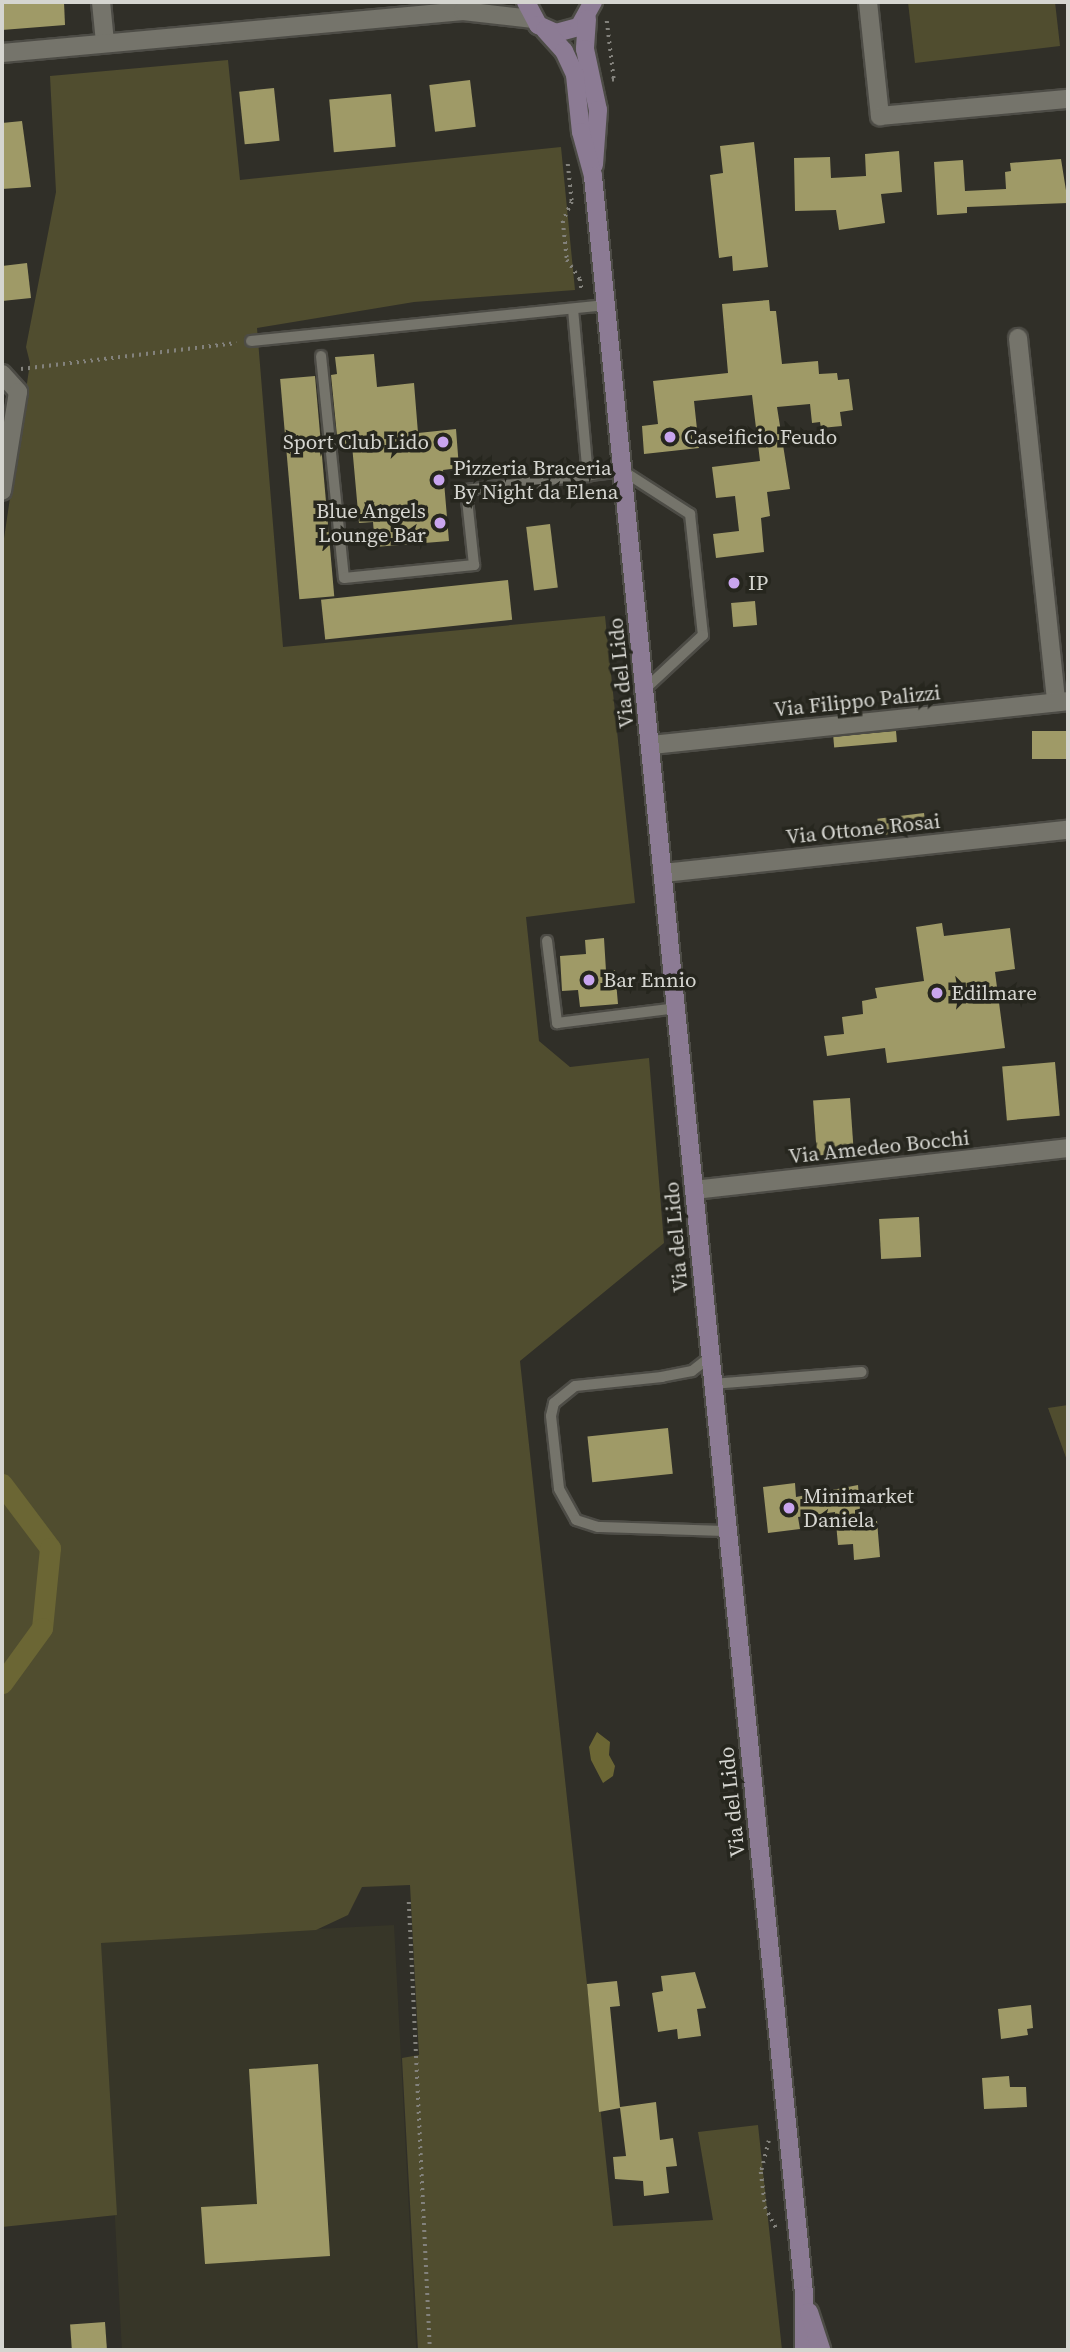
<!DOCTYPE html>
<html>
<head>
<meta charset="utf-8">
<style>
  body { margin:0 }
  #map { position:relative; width:1070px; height:2352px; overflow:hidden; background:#302f28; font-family:"Source Serif 4",serif }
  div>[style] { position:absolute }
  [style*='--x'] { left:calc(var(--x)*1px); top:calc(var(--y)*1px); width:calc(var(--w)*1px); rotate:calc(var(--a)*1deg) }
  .built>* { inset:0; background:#373628; transform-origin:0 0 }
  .green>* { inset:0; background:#504d2f }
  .water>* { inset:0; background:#6b6634 }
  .canal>* { height:21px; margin:-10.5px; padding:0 10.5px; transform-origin:10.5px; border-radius:10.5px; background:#6b6634 }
  .building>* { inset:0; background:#9f9a67; transform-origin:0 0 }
  .path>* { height:3.5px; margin-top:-1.75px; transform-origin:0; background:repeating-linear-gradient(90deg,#83827c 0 2px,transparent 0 7px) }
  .roads { filter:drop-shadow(2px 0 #4d4c46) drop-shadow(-2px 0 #4d4c46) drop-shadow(0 2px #4d4c46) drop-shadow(0 -2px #4d4c46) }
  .lane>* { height:10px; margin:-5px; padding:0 5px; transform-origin:5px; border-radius:5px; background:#75746b }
  .street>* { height:18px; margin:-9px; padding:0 9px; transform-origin:9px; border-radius:9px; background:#75746b }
  .secondary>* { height:18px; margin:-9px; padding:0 9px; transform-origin:9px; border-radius:9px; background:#8c7b94 }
  .dots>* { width:19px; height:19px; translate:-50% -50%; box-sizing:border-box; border:4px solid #26261e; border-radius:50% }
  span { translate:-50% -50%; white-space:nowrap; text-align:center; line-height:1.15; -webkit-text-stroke:7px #26261e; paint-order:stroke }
  .poi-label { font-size:21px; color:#d5d5d0 }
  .left { translate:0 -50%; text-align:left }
  .right { translate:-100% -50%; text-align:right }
  .street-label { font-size:21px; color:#d5d5d0 }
  .frame { position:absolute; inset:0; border:4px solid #d5d5d0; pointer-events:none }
</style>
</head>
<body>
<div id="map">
  <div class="built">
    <i style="left:394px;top:1925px;width:426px;height:294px;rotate:87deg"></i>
  </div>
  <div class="green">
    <i style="clip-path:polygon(908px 2px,1055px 2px,1060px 46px,915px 63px)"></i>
    <i style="clip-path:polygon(228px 60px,240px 180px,561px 147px,575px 290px,414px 302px,257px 328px,283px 647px,605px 616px,635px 903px,526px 917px,539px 1041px,570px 1067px,649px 1058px,664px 1243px,520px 1361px,613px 2226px,713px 2220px,698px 2132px,758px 2125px,782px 2350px,418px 2350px,402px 2058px,419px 2055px,410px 1885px,362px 1887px,348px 1915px,316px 1930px,101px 1943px,117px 2215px,2px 2227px,2px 552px,30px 363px,26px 347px,56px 192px,50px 76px)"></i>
    <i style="clip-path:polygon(1068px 1405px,1068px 1463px,1048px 1408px)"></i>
  </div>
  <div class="water">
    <i style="clip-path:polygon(597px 1732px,610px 1742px,609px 1755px,615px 1766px,613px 1776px,603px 1783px,591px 1760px,589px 1747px)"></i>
  </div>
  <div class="canal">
    <i style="--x:2;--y:1484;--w:80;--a:53.1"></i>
    <i style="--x:50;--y:1548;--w:80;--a:95.7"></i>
    <i style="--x:42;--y:1628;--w:68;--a:126"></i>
  </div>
  <div class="building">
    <i style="clip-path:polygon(2px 2px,64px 2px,65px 25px,2px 30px)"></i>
    <i style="left:470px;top:80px;width:47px;height:41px;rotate:83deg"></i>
    <i style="left:274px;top:88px;width:53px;height:35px;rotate:84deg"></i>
    <i style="left:391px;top:94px;width:53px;height:62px;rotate:85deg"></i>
    <i style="clip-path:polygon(22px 121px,31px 187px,2px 189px,2px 123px)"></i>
    <i style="clip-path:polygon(754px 142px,768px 267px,733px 271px,732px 256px,719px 258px,710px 175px,723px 173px,720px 146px)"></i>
    <i style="clip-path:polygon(899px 151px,902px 192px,881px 194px,885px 223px,839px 230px,836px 210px,795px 211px,794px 158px,830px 157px,831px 178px,866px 176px,865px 154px)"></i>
    <i style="clip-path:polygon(1061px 159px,1068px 203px,967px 207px,967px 213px,937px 215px,934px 162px,963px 160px,965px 191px,1006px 189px,1005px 172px,1011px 171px,1010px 163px)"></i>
    <i style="clip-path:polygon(27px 263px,31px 298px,2px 301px,2px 266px)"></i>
    <i style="clip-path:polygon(769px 300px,770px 311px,776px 311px,782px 364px,818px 361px,819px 374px,837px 373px,838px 380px,849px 379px,853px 410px,840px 412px,842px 426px,821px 428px,820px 422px,812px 423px,810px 404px,777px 407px,790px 489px,767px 492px,770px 516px,761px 518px,764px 552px,716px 558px,713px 534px,739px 531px,735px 496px,716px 498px,712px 467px,760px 461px,752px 395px,694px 401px,699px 448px,644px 454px,642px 426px,658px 424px,653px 381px,728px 373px,722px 304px)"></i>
    <i style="clip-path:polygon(374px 354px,377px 387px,414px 383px,418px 433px,456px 429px,459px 468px,443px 470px,449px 541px,375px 547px,373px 522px,359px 523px,352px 445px,338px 446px,331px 375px,337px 374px,335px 357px)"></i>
    <i style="left:315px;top:376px;width:221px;height:35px;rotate:85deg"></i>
    <i style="left:550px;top:524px;width:64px;height:24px;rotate:83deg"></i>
    <i style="left:508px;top:580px;width:40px;height:188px;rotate:84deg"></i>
    <i style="left:755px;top:601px;width:24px;height:24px;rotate:85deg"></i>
    <i style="left:896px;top:731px;width:11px;height:63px;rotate:85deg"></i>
    <i style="left:1068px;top:731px;width:28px;height:36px;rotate:90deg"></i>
    <i style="left:924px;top:813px;width:17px;height:47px;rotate:83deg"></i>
    <i style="clip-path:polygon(942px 923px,944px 936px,1010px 928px,1015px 969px,995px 972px,1005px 1048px,887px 1063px,885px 1048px,827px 1056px,824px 1036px,844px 1034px,842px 1017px,863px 1014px,862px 1001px,877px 998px,875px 988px,924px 981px,916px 927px)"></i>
    <i style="clip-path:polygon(604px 938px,606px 971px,615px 970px,618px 1004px,580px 1007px,578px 990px,562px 991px,560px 956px,586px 954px,585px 940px)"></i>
    <i style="left:1055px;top:1062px;width:54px;height:53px;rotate:85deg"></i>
    <i style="left:850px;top:1098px;width:55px;height:37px;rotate:86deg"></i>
    <i style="left:919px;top:1217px;width:40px;height:40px;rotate:87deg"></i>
    <i style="left:668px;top:1428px;width:46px;height:81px;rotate:84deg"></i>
    <i style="clip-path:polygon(795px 1483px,796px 1497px,858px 1485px,861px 1522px,877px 1521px,880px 1557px,854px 1560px,853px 1544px,838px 1545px,835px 1512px,798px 1517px,800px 1529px,768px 1533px,763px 1487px)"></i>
    <i style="clip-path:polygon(695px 1972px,706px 2008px,697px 2009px,701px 2036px,678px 2039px,677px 2029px,658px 2032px,652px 1993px,663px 1991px,661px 1976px)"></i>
    <i style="clip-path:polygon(617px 1981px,620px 2006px,610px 2007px,620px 2107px,656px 2102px,660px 2140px,673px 2138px,677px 2166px,666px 2167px,669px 2193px,644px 2196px,643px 2181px,615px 2179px,613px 2157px,626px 2156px,620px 2108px,599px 2112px,587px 1984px)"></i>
    <i style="clip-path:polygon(1031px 2005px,1033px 2028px,1027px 2029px,1028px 2035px,1001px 2039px,998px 2009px)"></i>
    <i style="clip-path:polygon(318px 2064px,330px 2256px,205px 2264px,201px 2207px,257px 2204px,249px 2069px)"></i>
    <i style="clip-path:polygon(1009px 2076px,1010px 2087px,1026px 2087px,1027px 2107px,984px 2109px,982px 2078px)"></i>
    <i style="left:105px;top:2322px;width:28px;height:35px;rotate:86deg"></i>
  </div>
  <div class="path">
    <i style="--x:607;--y:21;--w:59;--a:83.2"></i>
    <i style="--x:614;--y:80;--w:4;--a:180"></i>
    <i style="--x:568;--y:164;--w:38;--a:84"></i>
    <i style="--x:572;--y:202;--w:21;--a:115"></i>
    <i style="--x:563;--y:221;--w:39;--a:84"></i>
    <i style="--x:567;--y:260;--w:23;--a:56"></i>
    <i style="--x:580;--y:279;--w:13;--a:81"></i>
    <i style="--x:21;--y:369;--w:217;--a:-6.9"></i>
    <i style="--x:409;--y:1902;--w:448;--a:87.3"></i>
    <i style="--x:769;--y:2141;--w:32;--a:104"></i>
    <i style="--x:761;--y:2172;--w:35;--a:83"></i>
    <i style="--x:765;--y:2207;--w:26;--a:62"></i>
  </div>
  <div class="roads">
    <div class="lane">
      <i style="--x:573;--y:309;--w:168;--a:84.9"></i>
      <i style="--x:251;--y:341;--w:357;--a:-5.8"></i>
      <i style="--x:321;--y:356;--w:223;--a:84.1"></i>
      <i style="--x:344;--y:578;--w:131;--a:-5.7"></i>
      <i style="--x:474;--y:565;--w:75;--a:-96.1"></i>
      <i style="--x:466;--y:490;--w:158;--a:-6.9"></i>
      <i style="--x:623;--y:471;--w:80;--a:32.7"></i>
      <i style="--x:690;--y:514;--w:122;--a:83.9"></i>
      <i style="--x:703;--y:635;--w:79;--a:137"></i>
      <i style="--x:547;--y:941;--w:83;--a:83"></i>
      <i style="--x:557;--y:1023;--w:121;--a:-7.1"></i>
      <i style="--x:710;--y:1357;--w:23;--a:142"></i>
      <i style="--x:692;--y:1371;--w:31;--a:169"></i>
      <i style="--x:662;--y:1377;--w:87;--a:174.1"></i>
      <i style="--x:575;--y:1386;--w:27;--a:141"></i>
      <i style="--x:554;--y:1403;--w:13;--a:103"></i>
      <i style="--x:551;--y:1416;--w:73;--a:83.7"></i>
      <i style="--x:559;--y:1489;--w:35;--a:61"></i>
      <i style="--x:576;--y:1520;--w:23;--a:18"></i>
      <i style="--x:598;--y:1527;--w:129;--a:1.8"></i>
      <i style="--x:712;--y:1384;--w:150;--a:-4.6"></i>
    </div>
    <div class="street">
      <i style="--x:101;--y:2;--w:40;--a:84.3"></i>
      <i style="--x:868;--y:2;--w:115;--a:84"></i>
      <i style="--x:880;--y:116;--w:189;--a:-5.2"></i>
      <i style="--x:2;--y:53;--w:463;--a:-5.2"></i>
      <i style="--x:463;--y:11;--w:69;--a:6.6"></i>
      <i style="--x:1018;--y:338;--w:366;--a:84"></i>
      <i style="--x:2;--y:374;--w:24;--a:48"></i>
      <i style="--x:18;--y:392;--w:100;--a:99.2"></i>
      <i style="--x:651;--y:745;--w:419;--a:-6"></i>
      <i style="--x:663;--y:873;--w:407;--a:-6.1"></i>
      <i style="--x:694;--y:1190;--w:376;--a:-6.4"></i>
    </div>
    <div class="secondary">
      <i style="--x:526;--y:2;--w:26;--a:62"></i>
      <i style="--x:538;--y:25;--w:20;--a:24"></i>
      <i style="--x:556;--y:33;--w:24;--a:-15"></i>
      <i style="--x:579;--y:27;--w:29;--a:-61"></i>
      <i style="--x:587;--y:19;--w:30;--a:94"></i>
      <i style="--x:585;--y:49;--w:62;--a:78"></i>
      <i style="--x:598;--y:110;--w:55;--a:94.2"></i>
      <i style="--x:545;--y:30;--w:28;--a:48"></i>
      <i style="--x:564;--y:51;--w:26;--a:65"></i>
      <i style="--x:575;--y:75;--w:57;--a:84"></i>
      <i style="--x:581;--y:132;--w:46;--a:74.7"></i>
      <i style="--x:593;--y:176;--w:2129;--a:84.31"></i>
      <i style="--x:804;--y:2295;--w:55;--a:90"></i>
      <i style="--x:809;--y:2312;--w:40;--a:72"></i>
    </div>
  </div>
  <div class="dots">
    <i style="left:670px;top:437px;background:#c9a5ee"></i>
    <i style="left:443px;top:442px;background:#c9a5ee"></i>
    <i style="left:439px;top:480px;background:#c9a5ee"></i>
    <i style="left:440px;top:523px;background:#c9a5ee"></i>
    <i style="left:734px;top:583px;background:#c9a5ee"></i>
    <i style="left:589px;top:980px;background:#c9a5ee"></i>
    <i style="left:937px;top:993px;background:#c9a5ee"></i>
    <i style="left:789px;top:1508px;background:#c9a5ee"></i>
  </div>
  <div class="poi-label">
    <span class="left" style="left:684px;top:437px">Caseificio Feudo</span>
    <span class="right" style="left:429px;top:442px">Sport Club Lido</span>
    <span class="left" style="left:453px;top:480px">Pizzeria Braceria<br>By Night da Elena</span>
    <span class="right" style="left:426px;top:523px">Blue Angels<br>Lounge Bar</span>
    <span class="left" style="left:748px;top:583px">IP</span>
    <span class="left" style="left:603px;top:980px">Bar Ennio</span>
    <span class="left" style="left:951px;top:993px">Edilmare</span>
    <span class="left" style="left:803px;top:1508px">Minimarket<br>Daniela</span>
  </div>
  <div class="street-label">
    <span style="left:621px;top:673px;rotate:-96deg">Via del Lido</span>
    <span style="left:857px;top:701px;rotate:-6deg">Via Filippo Palizzi</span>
    <span style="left:863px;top:829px;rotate:-6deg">Via Ottone Rosai</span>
    <span style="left:879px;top:1147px;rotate:-6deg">Via Amedeo Bocchi</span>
    <span style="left:676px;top:1237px;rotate:-95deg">Via del Lido</span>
    <span style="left:732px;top:1802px;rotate:-96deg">Via del Lido</span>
  </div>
  <div class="frame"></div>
</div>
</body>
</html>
